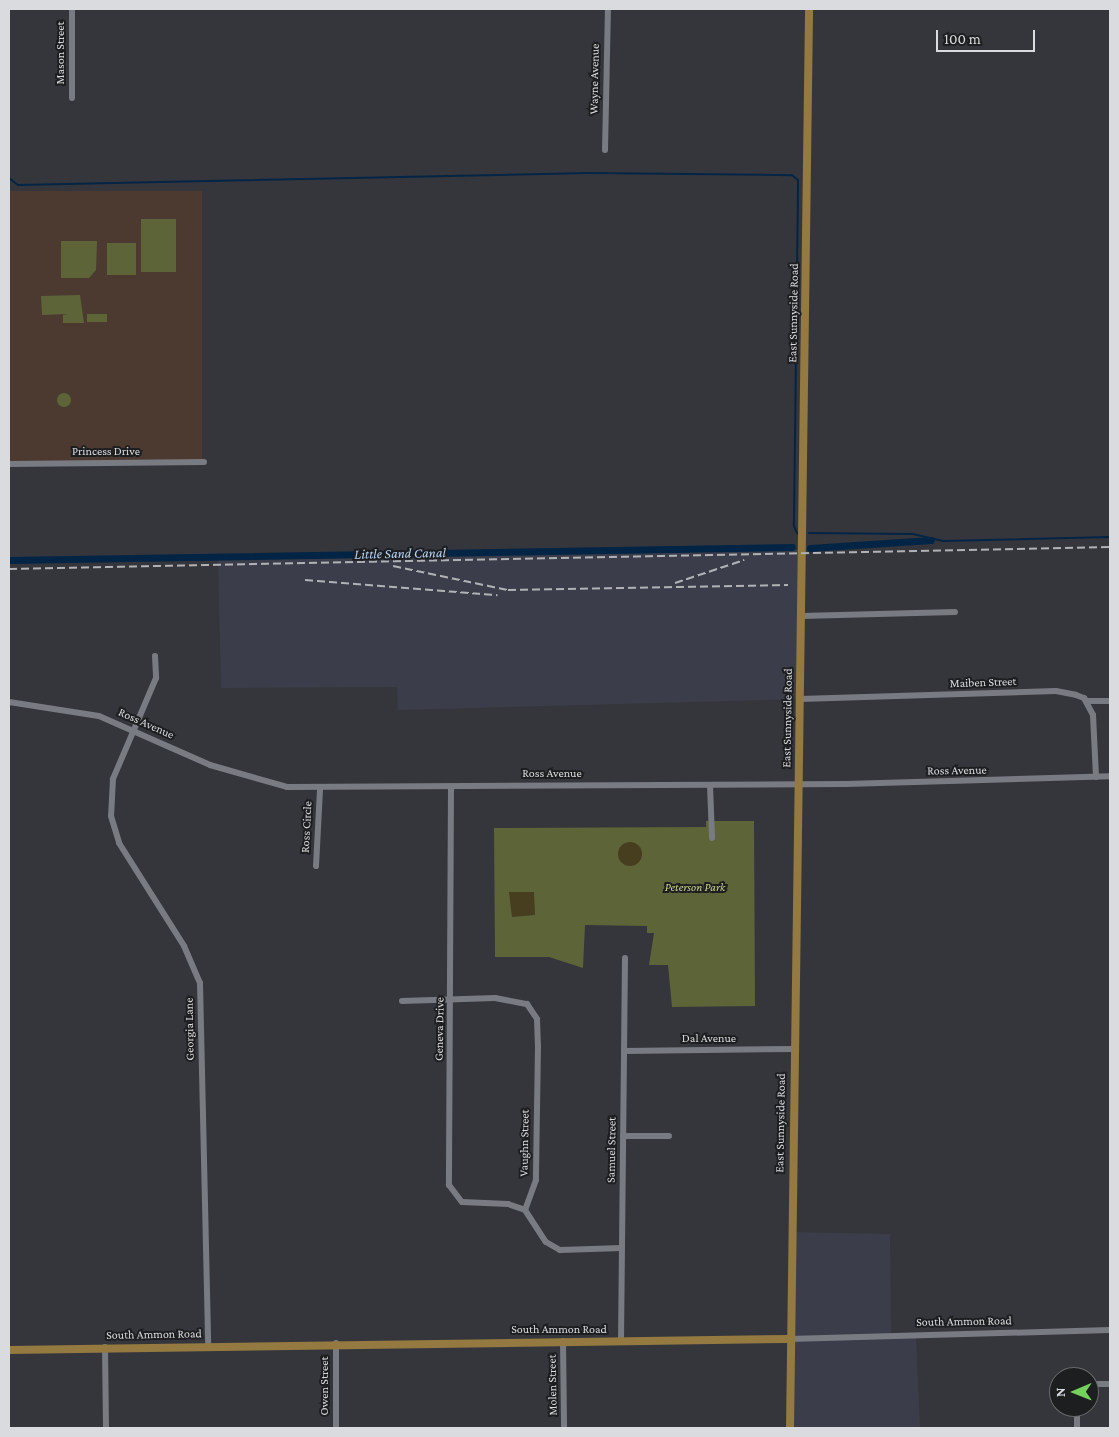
<!DOCTYPE html>
<html>
<head>
<meta charset="utf-8">
<style>
  body { margin:0 }
  #map { position:relative; width:1119px; height:1437px; overflow:hidden; background:#35363c; font-family:"Crimson Pro",serif }
  div>[style] { position:absolute }
  [style*='--x'] { left:calc(var(--x)*1px); top:calc(var(--y)*1px); width:calc(var(--w)*1px); rotate:calc(var(--a)*1deg) }
  .built>* { inset:0; background:#3b3e4a }
  .education>* { inset:0; background:#4c3a30; transform-origin:0 0 }
  .green>* { inset:0; background:#5d6438; transform-origin:0 0 }
  .round { border-radius:50% }
  .sand>* { inset:0; background:#463e1e }
  .stream>* { height:2px; margin:-1px; padding:0 1px; transform-origin:1px; border-radius:1px; background:#032545 }
  .canal>* { height:7px; margin:-3.5px; padding:0 3.5px; transform-origin:3.5px; border-radius:3.5px; background:#032545 }
  .minor>* { height:6px; margin:-3px; padding:0 3px; transform-origin:3px; border-radius:3px; background:#797b82 }
  .major>* { height:8px; margin:-4px; padding:0 4px; transform-origin:4px; border-radius:4px; background:#947940 }
  .rail>* { height:2px; margin-top:-1px; transform-origin:0; background:repeating-linear-gradient(90deg,#b1b2b6 0 8px,transparent 0 12px) }
  span { translate:-50% -50%; white-space:nowrap; text-align:center; line-height:1.15; -webkit-text-stroke:4px #1d1e20; paint-order:stroke }
  .street-label { font-size:12px; color:#dadbde }
  .park-label { font-size:12px; color:#cbd789; font-style:italic }
  .water-label { font-size:14px; color:#b2d2f5; font-style:italic }
  .frame { position:absolute; inset:0; border:10px solid #dadbde; pointer-events:none }
  .north { position:absolute; left:1049px; top:1367px; width:50px; height:50px; box-sizing:border-box; background:#1d1e20; border:1px solid #696a6c; border-radius:50%; rotate:269deg; font-size:14px; font-weight:700; line-height:20px; text-align:center; color:#dadbde }
  .north::after { content:''; display:block; margin:auto; width:18px; height:22px; background:#74d25c; clip-path:polygon(50% 0,100% 100%,50% 72%,0 100%) }
  .scale { position:absolute; left:936px; top:30px; width:99px; height:22px; box-sizing:border-box; border:2px solid #dadbde; border-top:0; padding-left:6px; font-size:15px; line-height:18px; white-space:nowrap; color:#dadbde; -webkit-text-stroke:4px #1d1e20; paint-order:stroke }
</style>
</head>
<body>
<div id="map">
  <div class="built">
    <i style="clip-path:polygon(803px 550px,800px 699px,398px 710px,397px 687px,221px 688px,218px 560px)"></i>
    <i style="clip-path:polygon(791px 1232px,890px 1234px,891px 1335px,916px 1338px,920px 1428px,790px 1428px)"></i>
  </div>
  <div class="education">
    <i style="left:202px;top:191px;width:271px;height:193px;rotate:90deg"></i>
  </div>
  <div class="green">
    <i style="left:176px;top:219px;width:53px;height:35px;rotate:90deg"></i>
    <i style="clip-path:polygon(61px 241px,97px 241px,96px 270px,89px 278px,61px 278px)"></i>
    <i style="left:107px;top:243px;width:29px;height:32px"></i>
    <i style="clip-path:polygon(80px 295px,84px 323px,63px 323px,63px 315px,68px 314px,42px 315px,41px 296px)"></i>
    <i style="left:107px;top:314px;width:8px;height:20px;rotate:90deg"></i>
    <i class="round" style="left:57px;top:393px;width:14px;height:14px"></i>
    <i style="clip-path:polygon(706px 821px,754px 821px,755px 1006px,672px 1007px,668px 965px,649px 965px,654px 933px,647px 933px,647px 926px,585px 925px,583px 968px,549px 957px,495px 957px,494px 828px,706px 827px)"></i>
  </div>
  <div class="sand">
    <i class="round" style="left:618px;top:842px;width:24px;height:24px"></i>
    <i style="clip-path:polygon(509px 892px,534px 892px,535px 915px,512px 917px)"></i>
  </div>
  <div class="stream">
    <i style="--x:9;--y:178;--w:11;--a:38"></i>
    <i style="--x:18;--y:185;--w:571;--a:-1.2"></i>
    <i style="--x:589;--y:173;--w:203;--a:0.6"></i>
    <i style="--x:792;--y:175;--w:8;--a:40"></i>
    <i style="--x:798;--y:180;--w:10;--a:90"></i>
    <i style="--x:798;--y:190;--w:336;--a:90.7"></i>
    <i style="--x:794;--y:526;--w:8;--a:67"></i>
    <i style="--x:809;--y:533;--w:104;--a:0.6"></i>
    <i style="--x:913;--y:534;--w:31;--a:13"></i>
    <i style="--x:943;--y:541;--w:167;--a:-1.4"></i>
  </div>
  <div class="canal">
    <i style="--x:810;--y:548;--w:121;--a:-3.8"></i>
    <i style="--x:9;--y:560;--w:783;--a:-0.95"></i>
  </div>
  <div class="minor">
    <i style="--x:72;--y:9;--w:89;--a:90"></i>
    <i style="--x:605;--y:150;--w:141;--a:-88.8"></i>
    <i style="--x:9;--y:464;--w:195;--a:-0.6"></i>
    <i style="--x:801;--y:616;--w:154;--a:-1.5"></i>
    <i style="--x:155;--y:656;--w:22;--a:87"></i>
    <i style="--x:156;--y:678;--w:110;--a:113.1"></i>
    <i style="--x:113;--y:779;--w:37;--a:93"></i>
    <i style="--x:111;--y:816;--w:28;--a:73"></i>
    <i style="--x:119;--y:843;--w:122;--a:57.7"></i>
    <i style="--x:184;--y:946;--w:40;--a:66.6"></i>
    <i style="--x:200;--y:983;--w:362;--a:88.7"></i>
    <i style="--x:800;--y:699;--w:256;--a:-1.8"></i>
    <i style="--x:1056;--y:691;--w:20;--a:11"></i>
    <i style="--x:1076;--y:695;--w:9;--a:21"></i>
    <i style="--x:1084;--y:698;--w:19;--a:62"></i>
    <i style="--x:1093;--y:715;--w:62;--a:87.2"></i>
    <i style="--x:1086;--y:701;--w:24;--a:0"></i>
    <i style="--x:9;--y:702;--w:91;--a:8.8"></i>
    <i style="--x:99;--y:716;--w:121;--a:23.8"></i>
    <i style="--x:210;--y:765;--w:80;--a:15.9"></i>
    <i style="--x:287;--y:787;--w:559;--a:-0.31"></i>
    <i style="--x:846;--y:784;--w:264;--a:-1.7"></i>
    <i style="--x:710;--y:785;--w:53;--a:87.8"></i>
    <i style="--x:451;--y:788;--w:397;--a:90.3"></i>
    <i style="--x:449;--y:1185;--w:21;--a:53"></i>
    <i style="--x:462;--y:1202;--w:46;--a:2.5"></i>
    <i style="--x:508;--y:1204;--w:18;--a:19"></i>
    <i style="--x:316;--y:866;--w:77;--a:-87"></i>
    <i style="--x:402;--y:1001;--w:93;--a:-1.8"></i>
    <i style="--x:495;--y:998;--w:33;--a:11"></i>
    <i style="--x:527;--y:1004;--w:18;--a:56"></i>
    <i style="--x:537;--y:1019;--w:27;--a:88"></i>
    <i style="--x:538;--y:1046;--w:134;--a:90.9"></i>
    <i style="--x:536;--y:1180;--w:32;--a:110"></i>
    <i style="--x:525;--y:1210;--w:38;--a:57"></i>
    <i style="--x:546;--y:1242;--w:16;--a:30"></i>
    <i style="--x:560;--y:1250;--w:62;--a:-1.8"></i>
    <i style="--x:624;--y:1051;--w:170;--a:-0.7"></i>
    <i style="--x:623;--y:1136;--w:46;--a:0"></i>
    <i style="--x:789;--y:1339;--w:321;--a:-1.6"></i>
    <i style="--x:563;--y:1341;--w:87;--a:89.3"></i>
    <i style="--x:621;--y:1341;--w:383;--a:-89.4"></i>
    <i style="--x:105;--y:1347;--w:81;--a:89.3"></i>
    <i style="--x:1089;--y:1384;--w:21;--a:0"></i>
    <i style="--x:336;--y:1428;--w:85;--a:-90"></i>
    <i style="--x:1077;--y:1428;--w:21;--a:-90"></i>
  </div>
  <div class="major">
    <i style="--x:9;--y:1350;--w:780;--a:-0.81"></i>
    <i style="--x:790;--y:1428;--w:1419;--a:-89.23"></i>
  </div>
  <div class="rail">
    <i style="--x:393;--y:566;--w:117;--a:11.8"></i>
    <i style="--x:508;--y:590;--w:280;--a:-1"></i>
    <i style="--x:9;--y:569;--w:1101;--a:-1.14"></i>
    <i style="--x:305;--y:580;--w:193;--a:4.5"></i>
    <i style="--x:675;--y:583;--w:73;--a:-18.4"></i>
  </div>
  <div class="street-label">
    <span style="left:61px;top:53px;rotate:-90deg">Mason Street</span>
    <span style="left:595px;top:79px;rotate:-89deg">Wayne Avenue</span>
    <span style="left:794px;top:313px;rotate:-89deg">East Sunnyside Road</span>
    <span style="left:106px;top:452px">Princess Drive</span>
    <span style="left:983px;top:683px;rotate:-2deg">Maiben Street</span>
    <span style="left:788px;top:718px;rotate:-89deg">East Sunnyside Road</span>
    <span style="left:146px;top:724px;rotate:24deg">Ross Avenue</span>
    <span style="left:957px;top:771px;rotate:-1deg">Ross Avenue</span>
    <span style="left:552px;top:774px">Ross Avenue</span>
    <span style="left:307px;top:827px;rotate:-87deg">Ross Circle</span>
    <span style="left:190px;top:1029px;rotate:-91deg">Georgia Lane</span>
    <span style="left:440px;top:1029px;rotate:-89deg">Geneva Drive</span>
    <span style="left:709px;top:1039px">Dal Avenue</span>
    <span style="left:781px;top:1123px;rotate:-89deg">East Sunnyside Road</span>
    <span style="left:525px;top:1143px;rotate:-89deg">Vaughn Street</span>
    <span style="left:612px;top:1150px;rotate:-89deg">Samuel Street</span>
    <span style="left:964px;top:1322px;rotate:-1deg">South Ammon Road</span>
    <span style="left:559px;top:1330px">South Ammon Road</span>
    <span style="left:154px;top:1335px;rotate:-1deg">South Ammon Road</span>
    <span style="left:553px;top:1385px;rotate:-91deg">Molen Street</span>
    <span style="left:325px;top:1386px;rotate:-90deg">Owen Street</span>
  </div>
  <div class="park-label">
    <span style="left:695px;top:888px">Peterson Park</span>
  </div>
  <div class="water-label">
    <span style="left:400px;top:553px;rotate:-1deg">Little Sand Canal</span>
  </div>
  <div class="frame"></div>
  <div class="north">N</div>
  <div class="scale">100 m</div>
</div>
</body>
</html>
